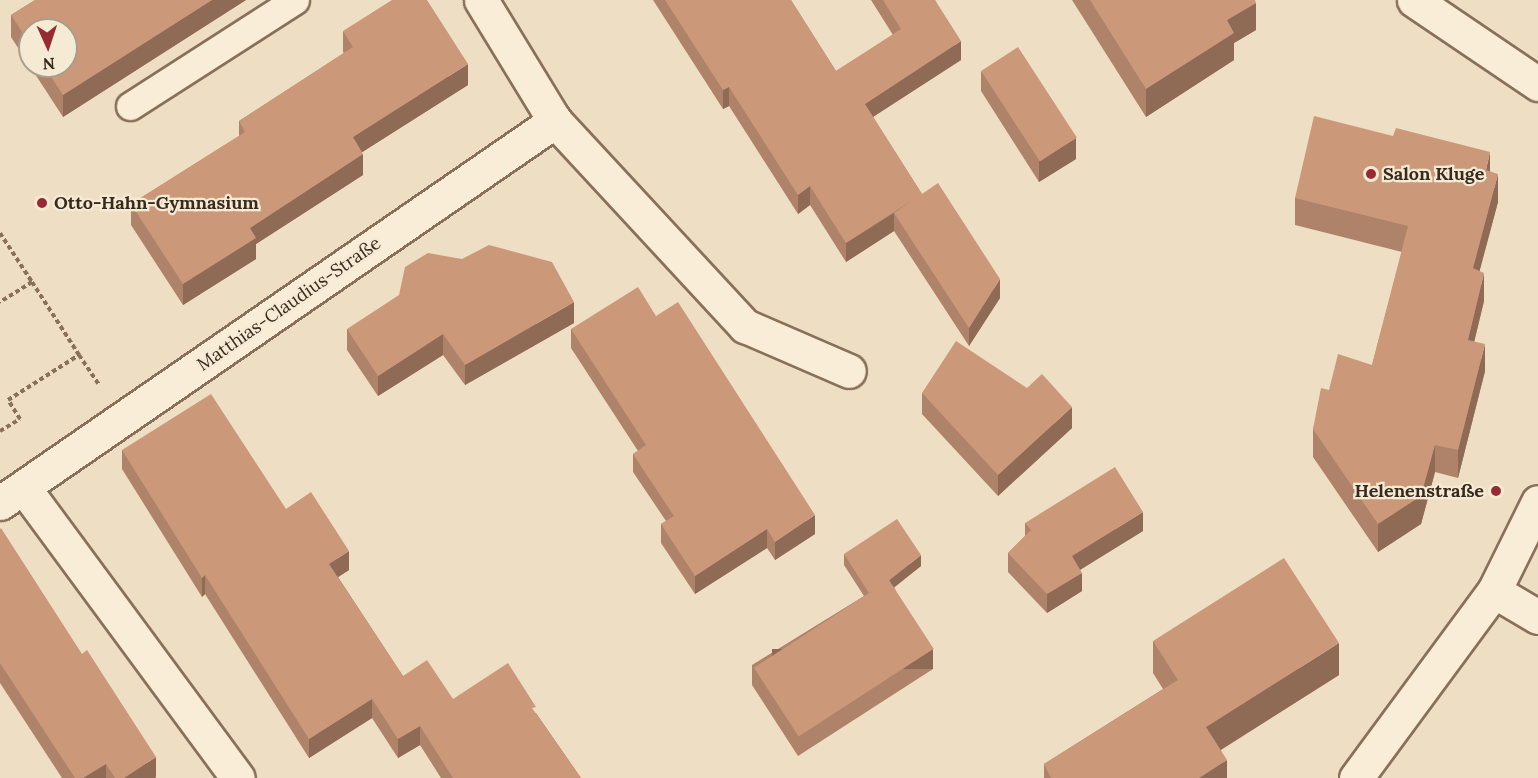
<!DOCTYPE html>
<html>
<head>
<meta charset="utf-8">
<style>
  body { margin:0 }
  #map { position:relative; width:1538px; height:778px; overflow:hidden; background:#eedfc4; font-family:Lora,serif }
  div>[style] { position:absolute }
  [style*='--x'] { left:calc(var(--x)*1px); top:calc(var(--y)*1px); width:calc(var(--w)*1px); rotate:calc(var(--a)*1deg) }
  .path>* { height:4px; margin-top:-2px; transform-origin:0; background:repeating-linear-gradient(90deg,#88705a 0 4.5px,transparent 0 7.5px) }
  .roads { filter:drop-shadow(2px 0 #88705a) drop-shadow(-2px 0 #88705a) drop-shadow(0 2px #88705a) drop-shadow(0 -2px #88705a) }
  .lane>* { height:27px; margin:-13.5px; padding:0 13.5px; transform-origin:13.5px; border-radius:13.5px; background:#f9edd7 }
  .street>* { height:33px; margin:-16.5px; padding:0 16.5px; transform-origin:16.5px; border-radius:16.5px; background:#f9edd7 }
  .wall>* { inset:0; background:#af8369 }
  .shaded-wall>* { inset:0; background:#8f6a55; transform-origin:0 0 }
  .building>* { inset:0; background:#cc987a; transform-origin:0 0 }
  .dots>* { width:16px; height:16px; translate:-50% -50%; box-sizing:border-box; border:3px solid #f5ead3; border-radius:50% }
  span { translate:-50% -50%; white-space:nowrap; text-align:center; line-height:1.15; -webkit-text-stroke:4.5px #f5ead3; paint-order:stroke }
  .poi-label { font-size:18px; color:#382a1e; font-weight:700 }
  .left { translate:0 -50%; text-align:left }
  .right { translate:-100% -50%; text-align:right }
  .street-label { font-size:18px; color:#382a1e }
  .north { position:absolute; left:18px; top:18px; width:60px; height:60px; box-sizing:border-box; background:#f5ead3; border:2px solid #a99d8b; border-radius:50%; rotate:177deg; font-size:16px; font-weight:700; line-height:24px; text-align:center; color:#382a1e }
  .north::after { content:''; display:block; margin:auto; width:21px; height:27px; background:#972b31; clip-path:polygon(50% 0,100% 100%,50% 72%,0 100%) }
</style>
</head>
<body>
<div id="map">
  <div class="path">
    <i style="--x:0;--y:233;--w:59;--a:56.9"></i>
    <i style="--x:32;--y:282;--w:38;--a:148"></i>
    <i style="--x:32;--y:282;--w:87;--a:57.2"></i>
    <i style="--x:0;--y:431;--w:23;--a:-31"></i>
    <i style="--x:20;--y:419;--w:22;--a:-122"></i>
    <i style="--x:8;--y:400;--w:84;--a:-32.4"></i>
    <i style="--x:79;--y:355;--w:36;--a:56"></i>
  </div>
  <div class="roads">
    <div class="lane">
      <i style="--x:130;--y:106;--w:196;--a:-32.7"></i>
    </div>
    <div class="street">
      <i style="--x:481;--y:0;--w:142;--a:58.6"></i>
      <i style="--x:555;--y:121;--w:280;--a:47.2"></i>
      <i style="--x:745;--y:326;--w:113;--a:23.4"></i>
      <i style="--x:1414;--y:0;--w:150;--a:34.1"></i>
      <i style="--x:24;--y:488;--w:360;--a:53.6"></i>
      <i style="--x:0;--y:503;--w:674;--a:-34.54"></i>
      <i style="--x:1494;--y:591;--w:51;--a:30.6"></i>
      <i style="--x:1356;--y:778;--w:232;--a:-53.6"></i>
      <i style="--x:1494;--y:591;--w:99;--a:-63.7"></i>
    </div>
  </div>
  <div class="wall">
    <i style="clip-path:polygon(evenodd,35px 0,246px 0,63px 117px,11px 37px,11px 15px,35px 0,30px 30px,66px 66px,30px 66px,30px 30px)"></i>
    <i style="clip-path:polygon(653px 0,791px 0,836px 71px,893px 35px,871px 0,935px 0,961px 60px,873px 117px,922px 194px,1000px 298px,969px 346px,894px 231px,846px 262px,810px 205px,798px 214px,729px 106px,723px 109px)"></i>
    <i style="clip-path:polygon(1072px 0,1255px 0,1256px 30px,1234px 43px,1234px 60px,1146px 117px)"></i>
    <i style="clip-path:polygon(343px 31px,468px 85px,362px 152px,363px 175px,256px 244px,256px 259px,183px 305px,131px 225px,131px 204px,239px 136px,239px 121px,344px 53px,343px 52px)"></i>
    <i style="clip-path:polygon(981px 71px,1076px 159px,1039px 182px,981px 91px)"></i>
    <i style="clip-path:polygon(1490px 171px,1498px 202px,1479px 271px,1484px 301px,1474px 341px,1485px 371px,1458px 478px,1435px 472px,1421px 524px,1378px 552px,1313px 457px,1313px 429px,1329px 390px,1372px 365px,1402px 252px,1295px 225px,1295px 198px)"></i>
    <i style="clip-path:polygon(656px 316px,815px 534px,775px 560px,767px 548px,695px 594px,661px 543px,661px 524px,666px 521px,633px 472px,633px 454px,638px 451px,571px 348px,571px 329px)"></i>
    <i style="clip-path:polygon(574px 323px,465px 385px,443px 355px,378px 396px,347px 350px,347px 329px)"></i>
    <i style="clip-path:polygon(922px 393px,1072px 428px,998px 496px,922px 414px)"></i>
    <i style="clip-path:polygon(122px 450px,286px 509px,349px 570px,338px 577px,403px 676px,453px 699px,536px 713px,581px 778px,441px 778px,420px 745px,398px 758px,372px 718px,309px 758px,205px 594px,202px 597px,122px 469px)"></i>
    <i style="clip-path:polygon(1025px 523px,1143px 531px,1080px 569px,1082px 591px,1047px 613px,1008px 572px,1008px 553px,1025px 536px)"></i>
    <i style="clip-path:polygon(0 529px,156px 777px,155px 778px,62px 778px,0 683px)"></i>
    <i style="clip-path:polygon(844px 554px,921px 566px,894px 587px,933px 669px,798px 756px,752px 685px,752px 665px,864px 596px,844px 565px)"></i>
    <i style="clip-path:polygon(1153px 641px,1339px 675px,1221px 750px,1227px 778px,1044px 778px,1044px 764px,1163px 689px,1153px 673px)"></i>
  </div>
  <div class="shaded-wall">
    <i style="clip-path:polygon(212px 0,246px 0,63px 117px,63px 95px)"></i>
    <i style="clip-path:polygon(1256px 3px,1256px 30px,1234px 43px,1234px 60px,1146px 117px,1146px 89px,1227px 20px)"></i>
    <i style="clip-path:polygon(961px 41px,961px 60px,865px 122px,865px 104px)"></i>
    <i style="clip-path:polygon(468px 64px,468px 85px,353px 158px,353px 137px)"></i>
    <i style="clip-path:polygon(729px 87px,729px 106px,723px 109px,723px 90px)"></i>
    <i style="clip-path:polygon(1076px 138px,1076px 159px,1039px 182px,1039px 161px)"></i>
    <i style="clip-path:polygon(1490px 152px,1490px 180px,1486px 170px)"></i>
    <i style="clip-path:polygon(363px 154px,363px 175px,256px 244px,256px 259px,183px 305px,183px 284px,250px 228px)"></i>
    <i style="clip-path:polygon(1498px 174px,1498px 202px,1473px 296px,1473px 268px)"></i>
    <i style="clip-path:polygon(810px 186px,810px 205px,798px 214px,798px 195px)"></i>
    <i style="clip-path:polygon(894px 213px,894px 231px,846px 262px,846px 243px)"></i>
    <i style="clip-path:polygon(1484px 273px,1484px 301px,1468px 368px,1468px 340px)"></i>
    <i style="clip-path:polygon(1000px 279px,1000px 298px,969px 346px,969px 328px)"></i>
    <i style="clip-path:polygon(574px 302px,574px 323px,465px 385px,465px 365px)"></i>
    <i style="clip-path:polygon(443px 334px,443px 355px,378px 396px,378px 376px)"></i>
    <i style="clip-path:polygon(1485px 344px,1485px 371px,1458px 478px,1458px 450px)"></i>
    <i style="clip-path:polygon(1072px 407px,1072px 428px,998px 496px,998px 475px)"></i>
    <i style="clip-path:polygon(1435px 445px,1435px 472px,1421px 524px,1378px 552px,1378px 524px)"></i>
    <i style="clip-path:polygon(1143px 512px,1143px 531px,1072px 575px,1072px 556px)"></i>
    <i style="clip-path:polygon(815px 515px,815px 534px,775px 560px,775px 542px)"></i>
    <i style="clip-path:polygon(767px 529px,767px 548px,695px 594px,695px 576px)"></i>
    <i style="clip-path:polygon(349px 551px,349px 570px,329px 583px,329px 564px)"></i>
    <i style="clip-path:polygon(921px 555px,921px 566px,871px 606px,871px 595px)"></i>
    <i style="clip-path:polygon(1082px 573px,1082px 591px,1047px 613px,1047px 594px)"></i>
    <i style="clip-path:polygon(205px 575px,205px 594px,202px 597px,202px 578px)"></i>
    <i style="clip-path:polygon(1339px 643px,1339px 675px,1206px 759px,1206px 727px)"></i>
    <i style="left:933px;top:649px;width:20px;height:161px;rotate:90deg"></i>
    <i style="clip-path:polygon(372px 699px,372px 718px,309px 758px,309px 739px)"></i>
    <i style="clip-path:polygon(420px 726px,420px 745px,398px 758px,398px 739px)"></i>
    <i style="clip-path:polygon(156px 757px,156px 777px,155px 778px,124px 778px)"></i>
    <i style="clip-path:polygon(1227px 760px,1227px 778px,1199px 778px)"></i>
    <i style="clip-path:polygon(106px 764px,106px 778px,83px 778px)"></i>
  </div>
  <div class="building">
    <i style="clip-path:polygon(35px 0,212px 0,63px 95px,44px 66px,66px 66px,66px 30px,30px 30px,30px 44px,11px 15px)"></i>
    <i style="clip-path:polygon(392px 0,427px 0,468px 64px,353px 137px,363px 154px,250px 228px,256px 238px,183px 284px,131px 204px,245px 132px,239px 121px,353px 47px,343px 31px)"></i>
    <i style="clip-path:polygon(665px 0,791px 0,836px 71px,901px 29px,883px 0,935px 0,961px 41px,865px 104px,922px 194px,938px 183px,1000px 279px,969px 328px,894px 213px,914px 199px,846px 243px,810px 186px,798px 195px,729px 87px,723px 90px)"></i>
    <i style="clip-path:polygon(1090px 0,1255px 0,1256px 3px,1227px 20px,1234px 33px,1146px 89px)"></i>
    <i style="left:1018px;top:47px;width:108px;height:44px;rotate:57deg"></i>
    <i style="clip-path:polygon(1314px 116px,1393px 136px,1396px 128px,1490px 152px,1486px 170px,1498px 174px,1473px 268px,1484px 273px,1468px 340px,1485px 344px,1458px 450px,1435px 445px,1421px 496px,1378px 524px,1313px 429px,1321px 388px,1329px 390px,1338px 354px,1372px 365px,1408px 226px,1295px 198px)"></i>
    <i style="clip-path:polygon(489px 245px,552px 262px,574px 302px,465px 365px,443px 334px,378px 376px,347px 329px,399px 295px,405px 267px,428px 253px,462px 259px)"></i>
    <i style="clip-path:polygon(638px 287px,656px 316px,678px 302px,815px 515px,775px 542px,767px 529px,695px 576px,661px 524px,674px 516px,633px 454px,646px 445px,571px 329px)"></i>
    <i style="clip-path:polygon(956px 341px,1027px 388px,1042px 374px,1072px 407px,998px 475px,922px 393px)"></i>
    <i style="clip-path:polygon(211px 394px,286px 509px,311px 492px,349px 551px,329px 564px,403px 676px,427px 660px,453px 699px,508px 663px,536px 707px,532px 708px,581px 778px,453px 778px,420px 726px,398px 739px,372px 699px,309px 739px,205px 575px,202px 578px,122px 450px)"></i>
    <i style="clip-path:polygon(1115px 467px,1143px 512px,1072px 556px,1082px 573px,1047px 594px,1008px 553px,1031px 530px,1025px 523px)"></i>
    <i style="clip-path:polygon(897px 519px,921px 555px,887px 582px,869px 593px,844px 554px)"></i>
    <i style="clip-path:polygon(1px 528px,82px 654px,87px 650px,156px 757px,124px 778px,115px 778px,106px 764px,83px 778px,75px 778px,0 663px,0 529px)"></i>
    <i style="clip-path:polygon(1284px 558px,1339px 643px,1206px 727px,1227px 760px,1199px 778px,1051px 778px,1044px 764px,1178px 680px,1153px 641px)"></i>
    <i style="left:889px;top:580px;width:82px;height:161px;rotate:57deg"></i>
  </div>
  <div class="dots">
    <i style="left:1371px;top:174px;background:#972b31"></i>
    <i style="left:42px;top:203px;background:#972b31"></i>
    <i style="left:1496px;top:491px;background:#972b31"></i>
  </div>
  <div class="poi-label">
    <span class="left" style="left:1383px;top:174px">Salon Kluge</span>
    <span class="left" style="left:54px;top:203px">Otto-Hahn-Gymnasium</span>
    <span class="right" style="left:1484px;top:491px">Helenenstraße</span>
  </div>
  <div class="street-label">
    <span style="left:289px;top:304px;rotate:-35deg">Matthias-Claudius-Straße</span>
  </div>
  <div class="north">N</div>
</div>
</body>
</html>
